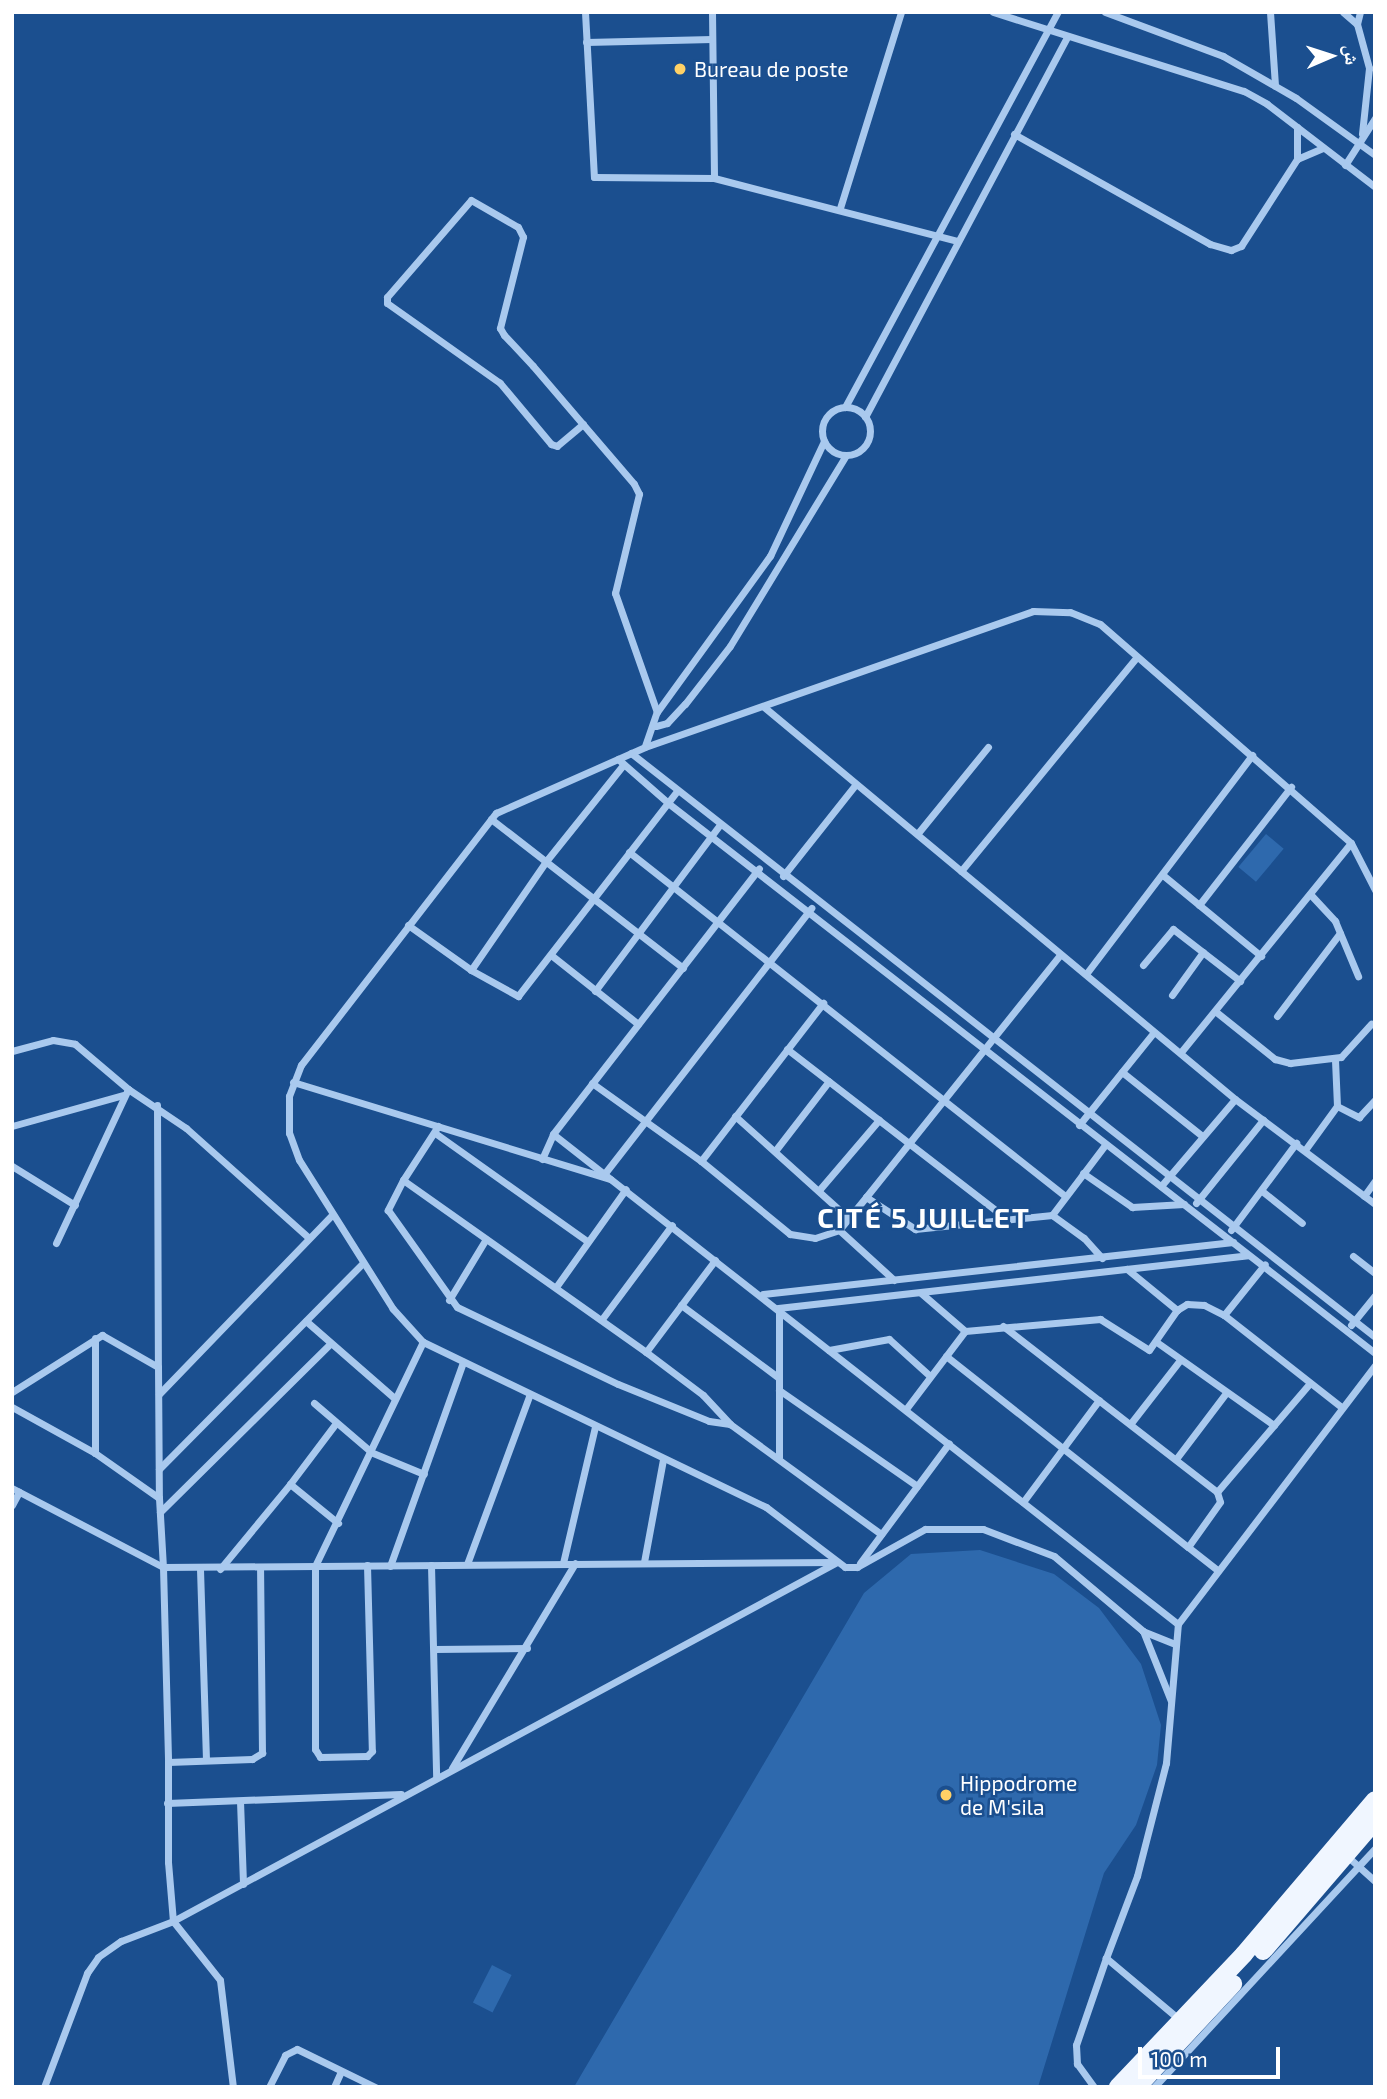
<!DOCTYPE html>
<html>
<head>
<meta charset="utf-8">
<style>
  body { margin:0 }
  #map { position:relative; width:1387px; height:2099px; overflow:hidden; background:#1b4f8f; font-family:"Exo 2","Noto Naskh Arabic",sans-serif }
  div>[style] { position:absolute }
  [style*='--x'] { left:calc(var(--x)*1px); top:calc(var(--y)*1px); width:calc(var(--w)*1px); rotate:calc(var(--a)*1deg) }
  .green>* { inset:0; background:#2e69ad; transform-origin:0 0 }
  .street>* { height:7px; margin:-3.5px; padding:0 3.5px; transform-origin:3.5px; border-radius:3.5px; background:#a9c9ee }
  .street>.ring { margin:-3.5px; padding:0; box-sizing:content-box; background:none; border:7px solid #a9c9ee; border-radius:50% }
  .primary>* { height:18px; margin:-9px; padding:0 9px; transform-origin:9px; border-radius:9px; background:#f0f6ff }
  .dots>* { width:19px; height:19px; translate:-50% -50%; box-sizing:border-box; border:4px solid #1b4f8f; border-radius:50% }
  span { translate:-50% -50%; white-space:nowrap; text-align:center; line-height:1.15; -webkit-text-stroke:5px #1b4f8f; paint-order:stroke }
  .poi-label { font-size:21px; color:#fff }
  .left { translate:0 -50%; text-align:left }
  .district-label { font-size:28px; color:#fff; font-weight:700; letter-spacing:2px }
  .frame { position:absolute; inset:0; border:14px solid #fff; pointer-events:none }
  .north { position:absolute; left:1296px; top:21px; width:70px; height:70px; -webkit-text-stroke:5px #1b4f8f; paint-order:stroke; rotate:87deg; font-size:19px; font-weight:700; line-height:28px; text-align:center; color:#fff }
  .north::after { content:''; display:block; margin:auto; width:24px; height:32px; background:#fff; clip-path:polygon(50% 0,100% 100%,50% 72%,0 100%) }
  .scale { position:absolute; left:1138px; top:2047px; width:142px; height:32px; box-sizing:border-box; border:4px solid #fff; border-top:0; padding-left:9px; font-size:21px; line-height:24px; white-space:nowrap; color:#fff; -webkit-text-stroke:5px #1b4f8f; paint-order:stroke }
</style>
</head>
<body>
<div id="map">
  <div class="green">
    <i style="left:1266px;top:834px;width:23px;height:43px;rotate:40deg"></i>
    <i style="clip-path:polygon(980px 1550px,1054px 1574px,1099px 1608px,1141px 1664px,1161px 1725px,1157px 1765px,1136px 1825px,1104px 1873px,1038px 2087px,574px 2087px,864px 1593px,911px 1554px)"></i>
    <i style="left:492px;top:1965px;width:22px;height:42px;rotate:27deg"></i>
  </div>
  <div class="street">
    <i style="--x:585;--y:12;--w:165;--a:86.9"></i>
    <i style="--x:594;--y:177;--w:120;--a:0.5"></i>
    <i style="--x:714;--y:178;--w:251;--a:14.5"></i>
    <i style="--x:712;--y:12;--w:166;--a:89.3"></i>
    <i style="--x:993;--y:12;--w:263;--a:17.5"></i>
    <i style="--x:1244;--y:91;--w:26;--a:29"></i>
    <i style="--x:1267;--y:104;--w:136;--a:37.5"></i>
    <i style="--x:1105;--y:12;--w:126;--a:20.4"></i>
    <i style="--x:1223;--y:56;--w:84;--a:29.9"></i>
    <i style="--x:1296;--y:98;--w:97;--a:35.8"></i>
    <i style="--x:1270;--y:12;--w:74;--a:86.1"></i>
    <i style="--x:1343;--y:12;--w:18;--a:41"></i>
    <i style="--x:1360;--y:12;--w:12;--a:104"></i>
    <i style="--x:1357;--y:24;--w:46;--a:74.7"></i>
    <i style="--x:1369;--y:68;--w:66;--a:96.1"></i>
    <i style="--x:586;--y:42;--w:126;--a:-1.4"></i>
    <i style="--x:1297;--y:127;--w:32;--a:90"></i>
    <i style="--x:1014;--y:134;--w:225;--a:29.3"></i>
    <i style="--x:1210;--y:244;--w:22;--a:16"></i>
    <i style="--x:1231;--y:250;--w:11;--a:-22"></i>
    <i style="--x:1241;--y:246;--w:103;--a:-57.2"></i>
    <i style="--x:1297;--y:159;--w:28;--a:-23"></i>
    <i style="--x:1345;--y:165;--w:56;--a:-57.4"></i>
    <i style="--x:840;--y:208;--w:205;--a:-72.7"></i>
    <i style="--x:845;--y:407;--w:449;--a:-61.7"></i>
    <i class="ring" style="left:822px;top:407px;width:41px;height:41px"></i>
    <i style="--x:865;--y:417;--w:430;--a:-62"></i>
    <i style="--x:583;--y:424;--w:34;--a:140"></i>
    <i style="--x:557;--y:446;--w:6;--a:-162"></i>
    <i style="--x:551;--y:444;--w:80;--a:-129.9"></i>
    <i style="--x:500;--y:383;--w:138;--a:-144.7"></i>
    <i style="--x:387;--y:303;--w:6;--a:-90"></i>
    <i style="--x:387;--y:297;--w:128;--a:-49.1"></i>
    <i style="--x:471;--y:200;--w:54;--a:29.9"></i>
    <i style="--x:518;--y:227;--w:11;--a:63"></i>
    <i style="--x:523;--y:237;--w:94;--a:104.2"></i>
    <i style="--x:500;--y:328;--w:8;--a:60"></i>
    <i style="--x:504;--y:335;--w:42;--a:46.9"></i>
    <i style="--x:533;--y:366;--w:155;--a:49.4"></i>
    <i style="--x:634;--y:484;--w:11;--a:63"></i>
    <i style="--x:639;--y:494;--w:102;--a:103.6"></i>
    <i style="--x:615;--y:593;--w:126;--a:70.6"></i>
    <i style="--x:764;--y:707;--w:613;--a:39.77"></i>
    <i style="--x:1235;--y:1099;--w:175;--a:36.9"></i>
    <i style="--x:656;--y:726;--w:11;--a:-15"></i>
    <i style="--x:667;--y:723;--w:26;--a:-47"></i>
    <i style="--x:685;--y:704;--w:73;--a:-52.2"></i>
    <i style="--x:730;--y:646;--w:223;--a:-58.7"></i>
    <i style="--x:645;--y:746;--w:36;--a:-71"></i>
    <i style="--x:657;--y:712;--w:193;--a:-54.1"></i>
    <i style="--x:770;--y:556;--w:127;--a:-64.8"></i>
    <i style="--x:631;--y:753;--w:946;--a:38.13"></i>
    <i style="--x:618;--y:759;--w:67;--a:41.3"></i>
    <i style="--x:668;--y:803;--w:896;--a:37.88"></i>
    <i style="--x:491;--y:819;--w:243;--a:37.8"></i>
    <i style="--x:918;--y:833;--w:111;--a:-50.9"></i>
    <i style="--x:629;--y:852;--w:555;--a:38.27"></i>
    <i style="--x:961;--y:871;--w:274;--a:-50.6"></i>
    <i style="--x:783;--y:876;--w:116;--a:-51.6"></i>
    <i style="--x:1164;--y:876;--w:126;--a:39.5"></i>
    <i style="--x:1310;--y:894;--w:37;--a:47"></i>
    <i style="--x:1335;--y:921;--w:60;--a:67.3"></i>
    <i style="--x:1199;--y:905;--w:150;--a:-52.1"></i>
    <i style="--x:408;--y:925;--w:77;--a:35.5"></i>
    <i style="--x:471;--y:970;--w:54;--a:29"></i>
    <i style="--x:518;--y:996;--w:259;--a:-52.2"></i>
    <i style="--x:551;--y:955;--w:111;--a:38.4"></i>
    <i style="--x:1143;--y:965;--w:47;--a:-50.2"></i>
    <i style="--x:1173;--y:929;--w:85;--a:37.8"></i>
    <i style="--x:471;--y:970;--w:134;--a:-55.4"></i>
    <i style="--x:547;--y:860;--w:122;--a:-51.3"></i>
    <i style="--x:1086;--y:974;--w:275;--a:-52.8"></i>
    <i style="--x:595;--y:991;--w:206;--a:-53.1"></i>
    <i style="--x:1172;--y:995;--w:53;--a:-54.2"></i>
    <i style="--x:1215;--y:1011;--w:77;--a:38.7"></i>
    <i style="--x:1275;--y:1059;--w:16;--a:15"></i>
    <i style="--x:1290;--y:1063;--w:51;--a:-6.7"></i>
    <i style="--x:1341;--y:1057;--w:45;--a:-47.7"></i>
    <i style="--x:1277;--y:1016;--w:104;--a:-52.8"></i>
    <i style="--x:787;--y:1049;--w:279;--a:37.7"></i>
    <i style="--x:12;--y:1051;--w:42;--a:-15"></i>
    <i style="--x:53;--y:1040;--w:22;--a:10"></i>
    <i style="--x:75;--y:1044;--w:70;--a:40.3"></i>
    <i style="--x:128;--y:1089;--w:70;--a:33.9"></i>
    <i style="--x:186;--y:1128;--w:164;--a:41.8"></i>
    <i style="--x:1181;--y:1052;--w:269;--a:-50.9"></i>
    <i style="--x:1335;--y:1060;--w:46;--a:87.5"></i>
    <i style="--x:1122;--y:1072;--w:101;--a:38.6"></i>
    <i style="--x:293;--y:1082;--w:332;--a:17"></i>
    <i style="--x:592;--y:1083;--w:134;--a:35.6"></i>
    <i style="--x:701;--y:1161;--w:115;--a:39.4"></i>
    <i style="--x:790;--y:1234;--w:25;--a:9"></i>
    <i style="--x:815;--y:1238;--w:25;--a:-18"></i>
    <i style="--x:157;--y:1105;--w:262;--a:89.8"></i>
    <i style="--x:735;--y:1116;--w:151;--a:42"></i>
    <i style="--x:1079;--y:1125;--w:119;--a:-51.1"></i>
    <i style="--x:12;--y:1126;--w:115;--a:-15.6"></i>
    <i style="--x:438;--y:1126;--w:64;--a:122.9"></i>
    <i style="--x:403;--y:1180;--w:298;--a:35.3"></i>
    <i style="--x:646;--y:1352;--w:71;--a:37"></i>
    <i style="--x:703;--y:1395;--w:40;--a:47"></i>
    <i style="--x:730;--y:1424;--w:187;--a:36.1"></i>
    <i style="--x:435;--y:1133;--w:186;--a:35.4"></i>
    <i style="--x:553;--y:1134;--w:794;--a:38.1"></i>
    <i style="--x:1305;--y:1150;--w:54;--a:-54"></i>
    <i style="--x:1337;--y:1106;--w:25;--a:27"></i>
    <i style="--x:1359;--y:1117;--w:23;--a:-47"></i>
    <i style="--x:775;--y:1151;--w:88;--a:-52.4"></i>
    <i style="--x:542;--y:1159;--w:27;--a:-66"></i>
    <i style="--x:553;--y:1134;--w:336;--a:-52.2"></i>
    <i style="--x:701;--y:1161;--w:200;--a:-52.3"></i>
    <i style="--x:12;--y:1166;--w:74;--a:31.8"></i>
    <i style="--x:605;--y:1173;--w:336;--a:-52.1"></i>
    <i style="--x:1083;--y:1173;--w:60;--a:34.8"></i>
    <i style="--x:1132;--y:1207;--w:52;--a:-3.3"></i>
    <i style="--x:403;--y:1180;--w:34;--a:117"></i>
    <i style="--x:388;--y:1210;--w:119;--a:54.6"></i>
    <i style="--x:457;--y:1307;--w:178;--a:25.6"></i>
    <i style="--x:618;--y:1384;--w:98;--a:22.1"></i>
    <i style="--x:709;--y:1421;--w:21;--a:8"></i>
    <i style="--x:1161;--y:1186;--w:114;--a:-49.6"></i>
    <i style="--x:820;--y:1189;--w:91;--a:-49.5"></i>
    <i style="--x:1262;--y:1191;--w:51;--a:38.7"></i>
    <i style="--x:1364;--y:1196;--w:19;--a:-54"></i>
    <i style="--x:866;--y:1197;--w:310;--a:-51.3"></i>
    <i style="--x:1196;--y:1203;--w:107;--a:-51.1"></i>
    <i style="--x:1052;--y:1215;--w:88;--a:-52.9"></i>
    <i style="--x:1231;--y:1230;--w:109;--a:-53.2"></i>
    <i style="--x:56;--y:1243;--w:170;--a:-64.9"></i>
    <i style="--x:1353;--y:1256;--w:28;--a:38"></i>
    <i style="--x:1127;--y:1269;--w:65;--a:39.4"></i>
    <i style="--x:1177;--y:1310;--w:12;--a:-31"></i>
    <i style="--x:1187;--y:1304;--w:17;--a:3"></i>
    <i style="--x:1204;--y:1305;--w:22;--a:27"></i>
    <i style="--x:1224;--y:1315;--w:65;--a:-51.2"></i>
    <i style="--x:894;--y:1280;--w:74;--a:-137.7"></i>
    <i style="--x:839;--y:1230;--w:43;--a:-50.7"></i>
    <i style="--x:866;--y:1197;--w:59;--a:33.1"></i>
    <i style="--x:915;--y:1229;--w:138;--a:-5.8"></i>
    <i style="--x:1052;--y:1215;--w:39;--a:36"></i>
    <i style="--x:1084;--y:1238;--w:27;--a:48"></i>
    <i style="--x:556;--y:1287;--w:120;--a:-54.5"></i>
    <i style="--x:921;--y:1293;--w:58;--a:40.8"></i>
    <i style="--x:965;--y:1331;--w:136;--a:-5.1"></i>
    <i style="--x:1100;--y:1319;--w:58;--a:32.3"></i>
    <i style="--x:1149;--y:1350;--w:49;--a:-55"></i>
    <i style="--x:763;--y:1294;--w:473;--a:-6.3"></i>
    <i style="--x:449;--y:1300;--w:71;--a:-58.8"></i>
    <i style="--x:681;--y:1305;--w:122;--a:36.7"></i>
    <i style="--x:778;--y:1308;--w:473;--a:-6.4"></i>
    <i style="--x:779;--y:1309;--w:148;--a:90"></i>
    <i style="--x:1224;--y:1315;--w:147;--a:38.1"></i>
    <i style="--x:602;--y:1319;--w:117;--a:-53.3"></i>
    <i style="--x:306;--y:1321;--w:116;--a:41.1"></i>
    <i style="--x:1351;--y:1325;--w:38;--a:-51"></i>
    <i style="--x:1003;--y:1326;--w:271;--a:37.8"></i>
    <i style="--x:1217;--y:1492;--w:10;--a:73"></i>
    <i style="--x:1220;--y:1502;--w:55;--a:125.4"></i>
    <i style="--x:1188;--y:1547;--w:36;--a:38"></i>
    <i style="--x:95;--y:1338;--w:115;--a:90"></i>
    <i style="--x:1158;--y:1343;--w:142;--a:35.3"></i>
    <i style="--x:1274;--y:1425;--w:55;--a:-49.4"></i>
    <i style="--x:829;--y:1350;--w:61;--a:-10.4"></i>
    <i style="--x:889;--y:1339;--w:55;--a:42.1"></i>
    <i style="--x:646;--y:1352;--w:115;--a:-53.1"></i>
    <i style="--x:946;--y:1356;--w:308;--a:38.3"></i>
    <i style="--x:779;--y:1390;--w:168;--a:34.8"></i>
    <i style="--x:12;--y:1392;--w:107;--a:-32.3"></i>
    <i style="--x:102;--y:1335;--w:64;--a:29.7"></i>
    <i style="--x:158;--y:1367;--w:131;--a:89.6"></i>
    <i style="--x:159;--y:1498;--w:69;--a:86.7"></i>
    <i style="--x:163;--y:1567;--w:195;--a:88.5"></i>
    <i style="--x:168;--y:1762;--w:100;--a:90"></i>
    <i style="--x:168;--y:1862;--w:59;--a:85.2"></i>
    <i style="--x:173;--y:1921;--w:755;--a:-28.4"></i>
    <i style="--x:837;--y:1562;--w:674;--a:179.57"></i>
    <i style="--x:163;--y:1567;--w:170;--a:-152.4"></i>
    <i style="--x:159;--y:1394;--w:248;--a:-46"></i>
    <i style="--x:314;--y:1403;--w:74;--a:40.6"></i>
    <i style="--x:12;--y:1407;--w:95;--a:29"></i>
    <i style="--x:95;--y:1453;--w:78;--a:35.1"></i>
    <i style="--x:906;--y:1409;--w:98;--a:-52.9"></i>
    <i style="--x:1131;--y:1423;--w:80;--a:-52.1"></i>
    <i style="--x:373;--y:1453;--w:55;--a:22.4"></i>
    <i style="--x:1176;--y:1459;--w:83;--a:-52.9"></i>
    <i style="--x:159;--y:1469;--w:290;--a:-45.3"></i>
    <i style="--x:290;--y:1484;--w:76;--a:-53"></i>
    <i style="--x:1217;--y:1492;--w:88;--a:-49.6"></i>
    <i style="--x:1023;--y:1502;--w:127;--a:-53.3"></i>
    <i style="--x:12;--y:1505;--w:15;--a:-62"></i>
    <i style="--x:160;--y:1512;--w:239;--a:-44.7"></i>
    <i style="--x:644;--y:1562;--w:105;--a:-79.5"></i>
    <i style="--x:563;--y:1563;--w:140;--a:-76.8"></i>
    <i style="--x:860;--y:1563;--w:149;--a:-53.4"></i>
    <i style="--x:467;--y:1564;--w:179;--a:-69.7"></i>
    <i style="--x:367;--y:1565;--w:186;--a:88.5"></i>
    <i style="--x:372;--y:1751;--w:7;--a:135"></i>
    <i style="--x:367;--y:1756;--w:47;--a:178.8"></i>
    <i style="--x:320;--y:1757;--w:9;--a:-122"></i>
    <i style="--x:315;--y:1749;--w:183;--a:-90"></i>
    <i style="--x:315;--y:1566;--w:249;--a:-64.3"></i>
    <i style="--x:431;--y:1565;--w:212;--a:88.6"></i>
    <i style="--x:390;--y:1566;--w:217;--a:-70.3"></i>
    <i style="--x:200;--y:1569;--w:191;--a:88.2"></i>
    <i style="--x:220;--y:1569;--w:110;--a:-50.5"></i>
    <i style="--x:290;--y:1484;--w:62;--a:39.1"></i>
    <i style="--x:1143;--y:1631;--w:75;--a:68.2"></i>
    <i style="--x:1175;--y:1644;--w:35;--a:-158"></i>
    <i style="--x:1143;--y:1631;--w:116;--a:-139.9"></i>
    <i style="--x:1054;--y:1556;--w:76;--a:-159.2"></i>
    <i style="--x:983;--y:1529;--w:58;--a:180"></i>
    <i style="--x:925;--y:1529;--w:78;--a:150.8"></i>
    <i style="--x:857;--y:1567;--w:12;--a:180"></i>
    <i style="--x:845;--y:1567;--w:99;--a:-142.8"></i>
    <i style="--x:766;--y:1507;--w:381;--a:-154.3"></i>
    <i style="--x:423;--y:1342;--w:45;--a:-132.3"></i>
    <i style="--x:393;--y:1309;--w:176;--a:-122.2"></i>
    <i style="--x:299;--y:1160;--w:29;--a:-110"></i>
    <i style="--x:289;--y:1133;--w:37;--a:-90"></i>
    <i style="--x:289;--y:1096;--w:33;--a:-69"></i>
    <i style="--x:301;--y:1065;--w:319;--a:-52.3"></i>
    <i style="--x:496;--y:813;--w:163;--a:-23.9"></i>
    <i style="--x:645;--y:747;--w:411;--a:-19.3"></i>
    <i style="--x:1033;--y:611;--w:37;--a:2"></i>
    <i style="--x:1070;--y:612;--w:32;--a:22"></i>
    <i style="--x:1100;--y:624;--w:333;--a:41.1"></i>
    <i style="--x:1351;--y:843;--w:53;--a:62.9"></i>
    <i style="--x:434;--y:1649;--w:93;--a:-0.6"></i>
    <i style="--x:168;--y:1762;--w:84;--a:-2"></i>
    <i style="--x:252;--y:1759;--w:12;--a:-31"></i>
    <i style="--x:262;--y:1753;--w:185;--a:-90.6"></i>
    <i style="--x:452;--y:1768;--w:239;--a:-59"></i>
    <i style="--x:240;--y:1801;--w:83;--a:87.9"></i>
    <i style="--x:167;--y:1803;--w:234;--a:-2.2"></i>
    <i style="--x:1347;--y:1856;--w:38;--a:42"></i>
    <i style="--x:1180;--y:2020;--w:97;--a:-140"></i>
    <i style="--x:1106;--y:1958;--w:88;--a:-69.3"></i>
    <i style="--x:1137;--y:1876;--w:117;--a:-75.6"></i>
    <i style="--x:1166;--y:1763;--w:140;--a:-85.1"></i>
    <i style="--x:1178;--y:1624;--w:325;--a:-52.7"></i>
    <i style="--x:44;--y:2087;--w:122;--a:-69.3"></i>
    <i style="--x:87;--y:1973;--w:19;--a:-55"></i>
    <i style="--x:98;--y:1957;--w:28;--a:-35"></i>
    <i style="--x:121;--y:1941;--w:56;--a:-21"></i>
    <i style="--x:173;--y:1921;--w:75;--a:51.5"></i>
    <i style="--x:220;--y:1980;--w:108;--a:83.1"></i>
    <i style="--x:269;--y:2087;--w:36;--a:-63"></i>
    <i style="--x:285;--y:2055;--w:13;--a:-27"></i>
    <i style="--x:297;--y:2049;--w:87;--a:26"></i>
    <i style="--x:334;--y:2087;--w:17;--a:-66"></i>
    <i style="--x:1094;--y:2087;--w:29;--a:-126"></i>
    <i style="--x:1077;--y:2064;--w:19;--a:-93"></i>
    <i style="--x:1076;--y:2045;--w:92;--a:-71"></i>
    <i style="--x:1154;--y:2087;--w:326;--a:-47.2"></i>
  </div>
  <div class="primary">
    <i style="--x:1263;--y:1951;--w:172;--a:-49.3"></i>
    <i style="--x:1118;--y:2087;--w:183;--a:-46.5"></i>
    <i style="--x:1244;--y:1954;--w:202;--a:-49.6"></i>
    <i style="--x:1137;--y:2087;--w:141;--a:-47"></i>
  </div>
  <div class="dots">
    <i style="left:680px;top:69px;background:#ffd166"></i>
    <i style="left:946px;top:1795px;background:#ffd166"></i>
  </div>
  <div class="poi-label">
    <span class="left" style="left:694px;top:69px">Bureau de poste</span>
    <span class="left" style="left:960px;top:1795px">Hippodrome<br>de M'sila</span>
  </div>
  <div class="district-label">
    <span style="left:924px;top:1217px">CITÉ 5 JUILLET</span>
  </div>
  <div class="frame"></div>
  <div class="north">ش</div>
  <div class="scale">100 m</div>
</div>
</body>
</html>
